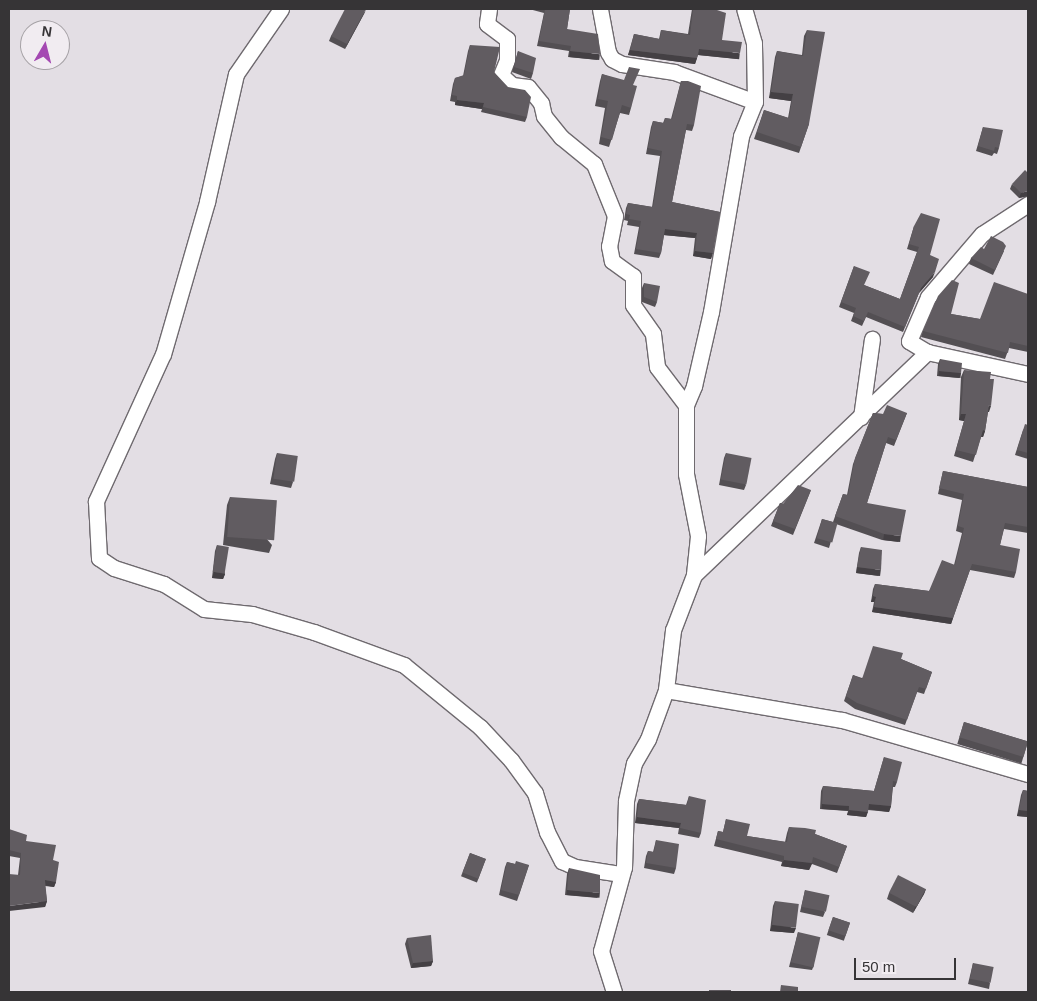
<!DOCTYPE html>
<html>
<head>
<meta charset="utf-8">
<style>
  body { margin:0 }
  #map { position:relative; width:1037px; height:1001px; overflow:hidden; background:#e3dee4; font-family:Helvetica,sans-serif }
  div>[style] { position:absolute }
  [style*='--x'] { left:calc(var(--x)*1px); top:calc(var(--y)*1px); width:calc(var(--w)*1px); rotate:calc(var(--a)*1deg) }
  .roads { filter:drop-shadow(1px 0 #6f6a6f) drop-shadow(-1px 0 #6f6a6f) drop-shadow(0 1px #6f6a6f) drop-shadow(0 -1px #6f6a6f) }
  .minor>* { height:15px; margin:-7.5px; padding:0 7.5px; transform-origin:7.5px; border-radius:7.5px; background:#fff }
  .wall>* { inset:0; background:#534f53; transform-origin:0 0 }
  .shaded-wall>* { inset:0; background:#444044; transform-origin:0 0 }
  .building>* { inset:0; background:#615c61; transform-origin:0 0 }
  span { translate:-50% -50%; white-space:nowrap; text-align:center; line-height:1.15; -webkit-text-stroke:5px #f1ecf1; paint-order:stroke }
  .frame { position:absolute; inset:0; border:10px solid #363436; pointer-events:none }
  .north { position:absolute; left:20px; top:20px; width:50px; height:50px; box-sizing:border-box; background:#f1ecf1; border:1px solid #a6a2a6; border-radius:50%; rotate:8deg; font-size:14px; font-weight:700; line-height:20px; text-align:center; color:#363436 }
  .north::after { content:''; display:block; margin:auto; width:18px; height:22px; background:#a448b2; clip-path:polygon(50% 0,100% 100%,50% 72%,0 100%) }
  .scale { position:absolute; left:854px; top:958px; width:102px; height:22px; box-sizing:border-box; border:2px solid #363436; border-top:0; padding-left:6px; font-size:15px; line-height:18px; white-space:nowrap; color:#363436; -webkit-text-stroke:4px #f1ecf1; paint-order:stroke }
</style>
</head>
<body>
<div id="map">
  <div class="roads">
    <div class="minor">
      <i style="--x:281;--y:9;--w:79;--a:124.7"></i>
      <i style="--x:236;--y:74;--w:131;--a:102.8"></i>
      <i style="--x:207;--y:202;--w:158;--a:106.1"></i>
      <i style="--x:163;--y:354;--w:162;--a:114.5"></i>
      <i style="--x:96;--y:501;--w:57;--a:87"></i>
      <i style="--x:99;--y:558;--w:18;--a:34"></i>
      <i style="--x:114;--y:568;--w:52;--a:17.7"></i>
      <i style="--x:164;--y:584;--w:47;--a:32"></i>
      <i style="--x:204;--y:609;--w:48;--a:5.9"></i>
      <i style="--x:252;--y:614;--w:65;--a:16.2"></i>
      <i style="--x:314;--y:632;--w:96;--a:20.1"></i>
      <i style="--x:404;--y:665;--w:98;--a:39.2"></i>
      <i style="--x:480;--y:727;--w:45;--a:46.8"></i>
      <i style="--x:511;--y:760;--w:41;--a:54"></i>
      <i style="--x:535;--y:793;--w:41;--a:72.9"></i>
      <i style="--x:547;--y:832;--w:33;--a:63"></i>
      <i style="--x:562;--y:861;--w:14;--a:25"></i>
      <i style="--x:575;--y:867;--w:47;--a:8.7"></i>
      <i style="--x:489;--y:9;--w:15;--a:98"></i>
      <i style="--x:487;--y:24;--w:25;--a:37"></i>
      <i style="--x:507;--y:39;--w:21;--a:90"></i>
      <i style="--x:507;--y:60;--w:16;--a:112"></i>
      <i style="--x:501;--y:75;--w:15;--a:42"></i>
      <i style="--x:512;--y:85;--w:16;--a:7"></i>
      <i style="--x:528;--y:87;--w:21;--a:51"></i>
      <i style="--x:541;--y:103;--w:13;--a:77"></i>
      <i style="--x:544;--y:116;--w:27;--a:51"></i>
      <i style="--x:561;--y:137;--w:43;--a:39.3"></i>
      <i style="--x:594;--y:164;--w:56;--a:68"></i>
      <i style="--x:615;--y:216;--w:31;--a:101"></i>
      <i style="--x:609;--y:246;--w:15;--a:79"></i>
      <i style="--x:612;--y:261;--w:26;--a:36"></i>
      <i style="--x:633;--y:276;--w:29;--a:90"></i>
      <i style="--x:633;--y:305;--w:35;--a:55"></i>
      <i style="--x:653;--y:334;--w:33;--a:83"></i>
      <i style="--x:657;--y:367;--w:48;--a:52.7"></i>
      <i style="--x:686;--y:405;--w:69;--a:90"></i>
      <i style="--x:686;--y:474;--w:63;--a:79"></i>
      <i style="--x:698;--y:536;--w:39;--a:96"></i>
      <i style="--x:694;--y:575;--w:59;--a:110.9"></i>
      <i style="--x:673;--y:630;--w:60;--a:96.7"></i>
      <i style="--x:666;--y:690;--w:52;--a:110.2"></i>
      <i style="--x:648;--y:739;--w:28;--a:120"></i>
      <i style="--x:634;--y:763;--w:39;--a:102"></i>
      <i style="--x:626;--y:801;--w:66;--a:91.7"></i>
      <i style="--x:624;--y:867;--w:87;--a:105.3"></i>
      <i style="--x:601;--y:951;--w:43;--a:72.4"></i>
      <i style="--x:600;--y:9;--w:44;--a:79.5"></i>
      <i style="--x:608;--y:52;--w:8;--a:60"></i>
      <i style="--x:612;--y:59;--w:11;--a:27"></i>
      <i style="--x:622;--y:64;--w:53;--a:8.7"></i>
      <i style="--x:674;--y:72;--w:86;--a:20.3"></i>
      <i style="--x:927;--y:352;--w:21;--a:-149"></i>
      <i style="--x:909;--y:341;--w:48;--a:-66.6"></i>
      <i style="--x:928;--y:297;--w:83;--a:-49.4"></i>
      <i style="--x:982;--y:234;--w:55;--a:-33.1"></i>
      <i style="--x:686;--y:405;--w:21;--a:-67"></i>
      <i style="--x:694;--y:386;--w:76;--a:-77.1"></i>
      <i style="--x:711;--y:312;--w:179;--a:-80.3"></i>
      <i style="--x:741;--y:136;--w:37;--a:-68"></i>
      <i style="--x:755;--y:102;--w:59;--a:-91"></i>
      <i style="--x:754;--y:43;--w:35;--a:-106"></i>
      <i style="--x:861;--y:417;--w:79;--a:-82"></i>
      <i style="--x:694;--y:575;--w:323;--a:-43.7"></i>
      <i style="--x:927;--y:352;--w:103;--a:12.3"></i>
      <i style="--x:666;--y:690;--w:179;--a:9.7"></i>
      <i style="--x:842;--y:720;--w:194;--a:16.2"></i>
    </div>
  </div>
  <div class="wall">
    <i style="clip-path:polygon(529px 9px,570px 9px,567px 29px,598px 60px,568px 57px,569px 51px,537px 46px,544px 13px)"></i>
    <i style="clip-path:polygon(692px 9px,714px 9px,722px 40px,738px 59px,698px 55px,695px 64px,628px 55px,634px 34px,659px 39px,661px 30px,688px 34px)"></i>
    <i style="clip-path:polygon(365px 12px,345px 49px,329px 41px,331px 36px)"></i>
    <i style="clip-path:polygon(807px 30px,809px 124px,799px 153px,754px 139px,764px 110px,788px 118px,791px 101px,769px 98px,775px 57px,777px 51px,802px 55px,804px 36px)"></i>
    <i style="clip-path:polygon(470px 45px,494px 72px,527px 117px,525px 122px,481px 112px,482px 109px,455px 105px,455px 102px,450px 101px,453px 84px,455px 78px,463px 76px,468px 51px)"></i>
    <i style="clip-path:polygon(518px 51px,533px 73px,531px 79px,512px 72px)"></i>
    <i style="clip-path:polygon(602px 74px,633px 85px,631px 108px,629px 115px,620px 113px,609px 147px,599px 144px,605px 108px,595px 106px,600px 81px)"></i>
    <i style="clip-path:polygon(681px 81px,694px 125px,692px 131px,686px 130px,672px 202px,720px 212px,711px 259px,693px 256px,695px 238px,664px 235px,661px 253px,659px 258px,634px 254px,639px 227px,627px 225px,628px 221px,624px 220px,626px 208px,628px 203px,652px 207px,660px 156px,646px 154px,651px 127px,653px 121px,663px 123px,665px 118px,671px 119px)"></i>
    <i style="clip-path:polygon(983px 127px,999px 148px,997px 154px,994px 153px,992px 156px,976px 151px)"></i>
    <i style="clip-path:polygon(1012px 184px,1028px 196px,1019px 198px,1010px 189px)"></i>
    <i style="clip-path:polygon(914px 226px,930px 255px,933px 277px,919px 293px,903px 332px,866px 317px,862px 326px,851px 321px,854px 313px,839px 307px,854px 266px,864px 285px,900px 299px,917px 252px,907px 249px)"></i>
    <i style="clip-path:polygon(984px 249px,1004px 251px,993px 275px,969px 264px,971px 258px)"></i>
    <i style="clip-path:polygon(644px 283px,657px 302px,655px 307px,642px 302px,642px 288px)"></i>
    <i style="clip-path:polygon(1028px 294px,1028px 352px,1009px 348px,1005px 359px,921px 337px,923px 331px,951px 314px,980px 319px)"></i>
    <i style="clip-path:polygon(940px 359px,961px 373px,959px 378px,937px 376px,938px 364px)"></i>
    <i style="clip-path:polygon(964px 370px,989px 412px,988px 412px,985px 431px,983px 437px,981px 437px,973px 462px,954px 456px,964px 421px,959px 420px,961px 377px)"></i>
    <i style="clip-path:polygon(873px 413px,883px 414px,907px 413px,894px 446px,886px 443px,867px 503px,899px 542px,882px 540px,836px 524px,829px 548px,814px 543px,822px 519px,833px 522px,843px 494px,847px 495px,853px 464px)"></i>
    <i style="clip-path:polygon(1028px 425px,1028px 459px,1015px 455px,1023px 430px)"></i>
    <i style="clip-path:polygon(277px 453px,293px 482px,291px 488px,270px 484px,275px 459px)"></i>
    <i style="clip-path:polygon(726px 453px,746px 485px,744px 490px,719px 485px,724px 458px)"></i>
    <i style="clip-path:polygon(943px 471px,1028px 487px,1028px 533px,1004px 529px,1000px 545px,1016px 572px,1014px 578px,970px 570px,951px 624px,872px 612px,874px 602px,871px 602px,873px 589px,875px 584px,929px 591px,954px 565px,962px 533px,956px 531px,962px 500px,938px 494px)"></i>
    <i style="clip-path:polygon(811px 490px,793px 535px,771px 526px,780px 503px,783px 504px)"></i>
    <i style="clip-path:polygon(230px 497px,272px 545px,269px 553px,223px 545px,227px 505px)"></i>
    <i style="clip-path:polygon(217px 545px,225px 574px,223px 579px,212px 578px,215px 551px)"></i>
    <i style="clip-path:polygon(861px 547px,879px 576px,856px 573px,859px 553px)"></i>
    <i style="clip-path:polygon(901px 659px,932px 672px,924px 694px,917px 692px,905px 725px,855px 709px,844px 701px,853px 675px,862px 678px)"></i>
    <i style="left:964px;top:722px;width:67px;height:23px;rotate:17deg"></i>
    <i style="clip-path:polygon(884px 757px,897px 782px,895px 787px,893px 787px,891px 806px,889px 812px,868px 810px,866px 817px,847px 815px,848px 811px,820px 809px,821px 791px,823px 786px,874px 791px)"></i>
    <i style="clip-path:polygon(1023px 790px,1028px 791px,1028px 817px,1017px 816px,1021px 795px)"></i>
    <i style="clip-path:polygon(689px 796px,701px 833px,699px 838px,678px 834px,679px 828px,635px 823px,637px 804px,639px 799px,686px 805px)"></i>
    <i style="clip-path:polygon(726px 819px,747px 836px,785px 842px,787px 833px,789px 827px,815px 834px,847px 846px,837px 873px,812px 864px,809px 870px,781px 866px,782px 862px,714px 846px,718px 831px,723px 832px)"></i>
    <i style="clip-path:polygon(9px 831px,26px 841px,53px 860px,56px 882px,54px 887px,45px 886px,47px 901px,45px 907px,18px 875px,20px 858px,9px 856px)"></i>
    <i style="clip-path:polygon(656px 840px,676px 868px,674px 874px,644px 868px,646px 856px,648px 851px,653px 852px)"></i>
    <i style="left:470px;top:853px;width:17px;height:25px;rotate:21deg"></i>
    <i style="clip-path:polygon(507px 862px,515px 864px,529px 865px,517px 901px,499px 895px,505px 867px)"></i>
    <i style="clip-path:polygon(569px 868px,598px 898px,565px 895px,567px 874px)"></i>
    <i style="clip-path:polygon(926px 889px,924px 894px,913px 913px,887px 899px,889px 893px)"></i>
    <i style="clip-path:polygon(805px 890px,825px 912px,823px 917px,800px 912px)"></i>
    <i style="clip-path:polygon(775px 901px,794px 933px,770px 931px,773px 906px)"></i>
    <i style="left:833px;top:917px;width:18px;height:19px;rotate:19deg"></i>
    <i style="clip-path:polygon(798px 932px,814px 965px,812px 970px,789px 967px)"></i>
    <i style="clip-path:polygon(407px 938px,433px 961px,431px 966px,411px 968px,405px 944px)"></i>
    <i style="clip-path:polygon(973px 963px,990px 983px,989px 989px,968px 984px)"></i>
  </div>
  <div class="shaded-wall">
    <i style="clip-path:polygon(366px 9px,365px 12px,345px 49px,347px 44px)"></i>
    <i style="left:699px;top:49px;width:41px;height:6px;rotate:6deg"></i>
    <i style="clip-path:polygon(630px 50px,697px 58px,695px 64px,628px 55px)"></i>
    <i style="left:570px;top:51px;width:30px;height:6px;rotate:6deg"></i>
    <i style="clip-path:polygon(771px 92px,793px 94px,791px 101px,769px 98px)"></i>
    <i style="clip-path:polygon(457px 100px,484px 103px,482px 109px,455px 105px)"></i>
    <i style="clip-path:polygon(1028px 191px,1028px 196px,1019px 198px,1021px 193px)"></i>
    <i style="clip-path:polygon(665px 229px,697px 233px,695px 238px,663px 235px)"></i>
    <i style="clip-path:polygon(695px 251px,713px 253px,711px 259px,693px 256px)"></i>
    <i style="clip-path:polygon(935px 272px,933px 277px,919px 293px,903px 332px,921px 288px)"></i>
    <i style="left:939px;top:371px;width:22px;height:5px;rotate:5deg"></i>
    <i style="clip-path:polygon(989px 405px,991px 406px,989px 412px,986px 412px)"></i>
    <i style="clip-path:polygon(961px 414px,966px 414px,964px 421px,959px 420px)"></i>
    <i style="clip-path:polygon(983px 430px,985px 431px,983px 437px,980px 437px)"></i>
    <i style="left:884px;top:534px;width:17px;height:6px;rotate:7deg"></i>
    <i style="left:857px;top:567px;width:24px;height:6px;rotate:7deg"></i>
    <i style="clip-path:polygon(214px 572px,225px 574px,223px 579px,212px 578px)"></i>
    <i style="clip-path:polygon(873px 596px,876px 597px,874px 602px,871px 602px)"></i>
    <i style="clip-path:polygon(874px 607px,953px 618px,951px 624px,872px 612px)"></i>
    <i style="left:822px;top:804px;width:27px;height:5px;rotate:4deg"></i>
    <i style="clip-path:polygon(869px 804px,891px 806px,889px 812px,867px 809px)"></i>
    <i style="clip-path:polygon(849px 810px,868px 812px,866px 817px,847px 815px)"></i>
    <i style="clip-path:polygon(1019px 810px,1028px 811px,1028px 817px,1017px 816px)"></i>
    <i style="clip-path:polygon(637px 817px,681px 823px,679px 828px,635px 823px)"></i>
    <i style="clip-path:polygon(784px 860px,812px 863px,809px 870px,781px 866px)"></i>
    <i style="clip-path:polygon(45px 880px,56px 882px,54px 887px,43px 885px)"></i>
    <i style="clip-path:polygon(926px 889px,924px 894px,913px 913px,915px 907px)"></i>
    <i style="left:567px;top:890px;width:33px;height:5px;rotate:5deg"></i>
    <i style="clip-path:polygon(47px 901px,45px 907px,9px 911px,9px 906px)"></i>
    <i style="clip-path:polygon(772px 925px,796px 928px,794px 933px,770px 931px)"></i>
    <i style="clip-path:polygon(433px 961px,431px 966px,411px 968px,413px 963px)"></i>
  </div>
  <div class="building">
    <i style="clip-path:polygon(345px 9px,366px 9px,347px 44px,331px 36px)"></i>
    <i style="clip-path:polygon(545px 9px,570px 9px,567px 29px,598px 34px,600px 54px,570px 51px,571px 46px,539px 41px)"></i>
    <i style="clip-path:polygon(693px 9px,714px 9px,726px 13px,722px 40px,742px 42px,740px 53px,699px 49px,697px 58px,630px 50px,634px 34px,660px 39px,661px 30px,690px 35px)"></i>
    <i style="clip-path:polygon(807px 30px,825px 32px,809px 124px,801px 147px,757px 132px,764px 110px,789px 118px,793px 94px,771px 92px,777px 51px,803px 56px)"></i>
    <i style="clip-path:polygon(470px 45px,500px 47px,494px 72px,508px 87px,525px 90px,531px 97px,527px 117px,483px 107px,484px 103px,457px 100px,457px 96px,452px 95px,455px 78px,464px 75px)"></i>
    <i style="clip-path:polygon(518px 51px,536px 58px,533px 73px,514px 67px)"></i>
    <i style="clip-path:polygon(629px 67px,640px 69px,633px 85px,637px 86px,631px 108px,622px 105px,612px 140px,601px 137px,608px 101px,598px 99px,602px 74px,624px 80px)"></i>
    <i style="clip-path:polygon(681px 81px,688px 81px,701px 86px,694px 125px,687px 124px,672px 202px,720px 212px,713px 253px,695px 251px,697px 233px,665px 229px,661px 253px,636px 249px,641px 221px,629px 219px,630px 215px,626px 214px,628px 203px,653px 207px,662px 151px,648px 148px,653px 121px,664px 123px,665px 118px,672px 119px)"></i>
    <i style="clip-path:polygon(983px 127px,1003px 130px,999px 148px,995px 147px,994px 151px,978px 146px)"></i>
    <i style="clip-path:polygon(1025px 170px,1028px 173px,1028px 191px,1021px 193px,1012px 184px)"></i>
    <i style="clip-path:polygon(921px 213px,940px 219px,930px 255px,939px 259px,935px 272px,921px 288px,905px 327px,868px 312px,864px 321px,853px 316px,856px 308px,841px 302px,854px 266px,870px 272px,864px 285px,900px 299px,919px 247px,909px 244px,914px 226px)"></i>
    <i style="clip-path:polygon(991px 236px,1003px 242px,1006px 246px,995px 270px,971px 258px,981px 247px,984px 249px)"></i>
    <i style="clip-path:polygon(952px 280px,959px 283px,951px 314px,980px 319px,994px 282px,1028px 294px,1028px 346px,1010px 342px,1008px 353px,923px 331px,938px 296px)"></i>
    <i style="clip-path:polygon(644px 283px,660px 286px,657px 302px,644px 297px)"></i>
    <i style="clip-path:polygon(940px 359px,962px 363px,961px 373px,939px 371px)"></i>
    <i style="clip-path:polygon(964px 370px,991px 372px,990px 379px,994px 379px,991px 406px,989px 405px,985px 431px,983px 430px,976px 455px,956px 450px,966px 414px,961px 414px)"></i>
    <i style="clip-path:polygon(887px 405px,907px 413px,896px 440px,888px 437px,867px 503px,906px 510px,901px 536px,884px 534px,835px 516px,843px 494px,848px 495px,855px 458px,873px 413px,883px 414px)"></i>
    <i style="clip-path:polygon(1025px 424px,1028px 425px,1028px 453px,1017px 450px)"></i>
    <i style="left:277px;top:453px;width:21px;height:26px;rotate:8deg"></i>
    <i style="left:726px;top:453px;width:26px;height:27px;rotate:11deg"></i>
    <i style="clip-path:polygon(943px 471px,1028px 487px,1028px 527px,1005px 523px,1000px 545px,1020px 549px,1016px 572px,972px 564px,953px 618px,874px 607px,876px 597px,873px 596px,875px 584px,929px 591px,942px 560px,955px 565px,964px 528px,958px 526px,964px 494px,939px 488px)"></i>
    <i style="clip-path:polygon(798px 485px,811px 490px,795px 529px,773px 521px,780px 503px,783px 504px)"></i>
    <i style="left:230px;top:497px;width:47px;height:40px;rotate:4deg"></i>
    <i style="left:822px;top:519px;width:16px;height:20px;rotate:15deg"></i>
    <i style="left:217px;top:545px;width:12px;height:27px;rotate:9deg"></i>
    <i style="clip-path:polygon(861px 547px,882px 550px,881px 570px,857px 567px)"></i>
    <i style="clip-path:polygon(873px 646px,903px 653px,901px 659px,932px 672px,926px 689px,919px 687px,907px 720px,857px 703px,846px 696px,853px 675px,862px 679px)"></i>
    <i style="left:964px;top:722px;width:67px;height:16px;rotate:17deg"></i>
    <i style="clip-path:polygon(884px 757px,902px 762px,897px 782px,893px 781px,891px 806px,869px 804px,868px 812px,849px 810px,849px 806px,822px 804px,823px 786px,874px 791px)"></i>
    <i style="clip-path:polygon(1023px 790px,1028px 791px,1028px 811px,1019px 810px)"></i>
    <i style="clip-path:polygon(689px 796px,706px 800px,701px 833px,680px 828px,681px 823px,637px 817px,639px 799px,687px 805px)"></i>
    <i style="clip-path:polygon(726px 819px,750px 824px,747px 836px,787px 842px,789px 827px,805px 828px,816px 830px,815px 834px,847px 846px,839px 867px,813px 857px,812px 863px,784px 860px,784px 856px,716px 839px,718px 831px,723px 832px)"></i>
    <i style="clip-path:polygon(9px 829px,27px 835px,26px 841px,56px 845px,53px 860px,59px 862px,56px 882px,45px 880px,47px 901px,9px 906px,9px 874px,20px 875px,21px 853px,9px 850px)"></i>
    <i style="clip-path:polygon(656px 840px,679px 844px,676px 868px,646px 863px,648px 851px,654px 852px)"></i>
    <i style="left:470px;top:853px;width:17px;height:21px;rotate:21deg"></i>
    <i style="clip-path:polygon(516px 861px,529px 865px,519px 895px,501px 890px,507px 862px,515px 864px)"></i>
    <i style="clip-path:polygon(569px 868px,600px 875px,600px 893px,567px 890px)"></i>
    <i style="left:898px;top:875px;width:31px;height:20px;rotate:27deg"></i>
    <i style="left:805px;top:890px;width:25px;height:17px;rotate:12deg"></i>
    <i style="left:775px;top:901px;width:24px;height:24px;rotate:7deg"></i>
    <i style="left:833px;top:917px;width:18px;height:14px;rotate:19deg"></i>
    <i style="left:798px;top:932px;width:23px;height:31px;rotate:13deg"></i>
    <i style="clip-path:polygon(431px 935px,433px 961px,413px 963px,407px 938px)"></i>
    <i style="left:973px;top:963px;width:21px;height:16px;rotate:11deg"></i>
    <i style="clip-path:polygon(781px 985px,798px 987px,798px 992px,780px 992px)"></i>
    <i style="left:709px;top:990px;width:22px;height:2px"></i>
  </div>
  <div class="frame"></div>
  <div class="north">N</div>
  <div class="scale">50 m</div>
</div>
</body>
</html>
